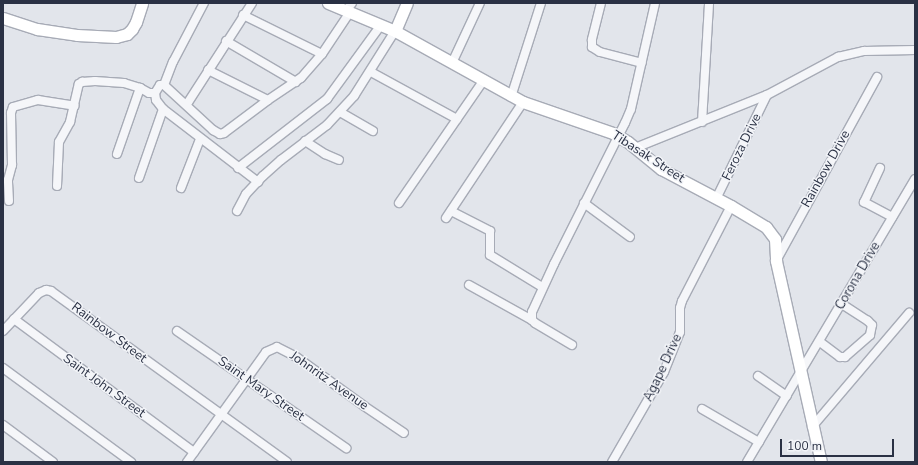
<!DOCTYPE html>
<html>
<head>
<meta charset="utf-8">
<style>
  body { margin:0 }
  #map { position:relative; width:918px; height:465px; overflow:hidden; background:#e2e5eb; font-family:"Nunito Sans",sans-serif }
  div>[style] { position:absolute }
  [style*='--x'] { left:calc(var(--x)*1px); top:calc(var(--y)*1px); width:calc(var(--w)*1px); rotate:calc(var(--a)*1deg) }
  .roads { filter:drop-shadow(1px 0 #a7abb6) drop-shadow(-1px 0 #a7abb6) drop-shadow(0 1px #a7abb6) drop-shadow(0 -1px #a7abb6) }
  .street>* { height:8px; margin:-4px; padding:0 4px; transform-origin:4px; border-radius:4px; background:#f5f6f9 }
  .secondary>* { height:11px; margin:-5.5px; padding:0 5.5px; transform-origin:5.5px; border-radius:5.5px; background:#fff }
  span { translate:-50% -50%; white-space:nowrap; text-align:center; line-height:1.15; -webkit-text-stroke:3px #f2f4f8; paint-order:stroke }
  .street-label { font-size:13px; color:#2a3144 }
  .frame { position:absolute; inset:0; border:4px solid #2a3144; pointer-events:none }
  .scale { position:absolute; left:780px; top:439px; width:114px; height:18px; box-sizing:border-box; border:2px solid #2a3144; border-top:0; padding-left:5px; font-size:12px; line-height:14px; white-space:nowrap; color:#2a3144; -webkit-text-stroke:3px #f2f4f8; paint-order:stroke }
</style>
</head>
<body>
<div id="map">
  <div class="roads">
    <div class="street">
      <i style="--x:601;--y:3;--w:38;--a:104"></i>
      <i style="--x:592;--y:40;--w:7;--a:90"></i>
      <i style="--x:592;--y:47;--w:9;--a:32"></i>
      <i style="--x:600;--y:52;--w:43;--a:14.7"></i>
      <i style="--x:346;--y:11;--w:10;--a:-53"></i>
      <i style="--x:243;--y:15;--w:88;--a:26.3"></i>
      <i style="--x:226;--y:41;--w:81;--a:30.4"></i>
      <i style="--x:452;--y:63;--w:66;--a:-65"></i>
      <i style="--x:208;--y:70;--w:67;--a:26.6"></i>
      <i style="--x:371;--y:72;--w:98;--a:28.7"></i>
      <i style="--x:164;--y:85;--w:67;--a:42.6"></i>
      <i style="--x:213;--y:130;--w:8;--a:30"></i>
      <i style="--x:220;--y:134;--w:4;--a:-14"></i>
      <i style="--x:224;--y:133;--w:55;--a:-36.9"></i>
      <i style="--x:268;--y:100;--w:40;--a:-34"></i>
      <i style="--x:301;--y:78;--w:32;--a:-49"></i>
      <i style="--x:322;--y:54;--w:50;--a:-56.3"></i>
      <i style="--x:511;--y:97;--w:99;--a:-72.3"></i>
      <i style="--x:187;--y:104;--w:120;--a:-57.2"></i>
      <i style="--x:163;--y:109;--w:120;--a:37.5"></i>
      <i style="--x:340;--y:112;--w:38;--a:30"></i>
      <i style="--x:702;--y:122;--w:119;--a:-86.6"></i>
      <i style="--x:305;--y:141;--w:24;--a:33"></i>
      <i style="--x:325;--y:154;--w:15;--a:23"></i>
      <i style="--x:635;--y:148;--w:142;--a:-21.9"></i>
      <i style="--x:767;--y:95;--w:81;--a:-28.2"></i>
      <i style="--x:838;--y:57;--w:27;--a:-13"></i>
      <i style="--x:864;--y:51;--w:51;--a:-1.1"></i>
      <i style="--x:117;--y:154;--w:70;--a:-70.8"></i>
      <i style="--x:238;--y:168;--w:113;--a:-37.8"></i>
      <i style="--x:327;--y:99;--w:92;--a:-53.9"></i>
      <i style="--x:880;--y:168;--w:38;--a:115"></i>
      <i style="--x:864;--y:202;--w:32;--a:28"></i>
      <i style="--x:139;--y:178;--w:73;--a:-70.8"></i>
      <i style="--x:163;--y:109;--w:11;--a:-128"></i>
      <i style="--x:156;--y:100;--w:7;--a:-98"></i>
      <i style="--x:155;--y:93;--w:9;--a:-58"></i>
      <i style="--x:160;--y:85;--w:4;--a:0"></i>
      <i style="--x:164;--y:85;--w:25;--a:-69"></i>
      <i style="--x:173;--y:62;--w:67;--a:-62.3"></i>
      <i style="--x:57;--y:186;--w:44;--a:-87.4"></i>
      <i style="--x:59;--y:142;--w:23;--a:-61"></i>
      <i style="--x:70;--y:122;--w:39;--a:-77"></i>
      <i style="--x:79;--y:84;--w:4;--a:-34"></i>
      <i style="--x:82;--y:82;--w:13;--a:-4"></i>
      <i style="--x:95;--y:81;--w:29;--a:4"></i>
      <i style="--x:124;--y:83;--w:17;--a:17"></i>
      <i style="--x:140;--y:88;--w:10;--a:29"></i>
      <i style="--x:149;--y:93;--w:6;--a:0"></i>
      <i style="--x:181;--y:188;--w:53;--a:-68.8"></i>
      <i style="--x:716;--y:199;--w:116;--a:-63.9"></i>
      <i style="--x:9;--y:201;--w:21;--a:-93"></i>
      <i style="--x:8;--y:180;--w:16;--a:-75"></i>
      <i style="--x:12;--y:165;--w:52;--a:-91.1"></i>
      <i style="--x:11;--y:113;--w:6;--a:-72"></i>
      <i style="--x:13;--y:107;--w:26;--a:-16"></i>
      <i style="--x:38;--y:100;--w:37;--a:9"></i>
      <i style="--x:399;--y:203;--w:150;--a:-55.4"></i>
      <i style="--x:584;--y:203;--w:57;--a:36.5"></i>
      <i style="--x:237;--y:211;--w:19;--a:-62"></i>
      <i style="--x:246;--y:194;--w:25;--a:-47"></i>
      <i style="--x:263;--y:176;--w:24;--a:-42"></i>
      <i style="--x:281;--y:160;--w:58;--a:-37.3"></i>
      <i style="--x:327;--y:125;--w:40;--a:-47"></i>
      <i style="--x:354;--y:96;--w:77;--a:-57.8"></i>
      <i style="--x:451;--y:211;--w:44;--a:27.1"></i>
      <i style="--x:490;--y:231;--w:24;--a:90"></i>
      <i style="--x:490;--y:255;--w:61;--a:31.6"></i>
      <i style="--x:446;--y:218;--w:139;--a:-56.4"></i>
      <i style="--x:776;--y:261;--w:210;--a:-61.2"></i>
      <i style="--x:469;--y:285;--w:72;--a:29.1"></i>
      <i style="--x:14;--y:319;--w:224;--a:36.5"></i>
      <i style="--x:3;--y:331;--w:52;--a:-46.5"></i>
      <i style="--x:39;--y:293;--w:8;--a:-23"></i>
      <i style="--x:46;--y:290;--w:5;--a:11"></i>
      <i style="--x:51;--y:291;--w:291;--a:35.9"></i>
      <i style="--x:177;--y:331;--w:206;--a:34.7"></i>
      <i style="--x:820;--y:342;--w:25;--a:37"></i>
      <i style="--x:840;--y:357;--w:5;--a:0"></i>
      <i style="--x:845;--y:357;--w:33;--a:-41"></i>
      <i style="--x:870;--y:335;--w:10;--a:-79"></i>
      <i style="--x:872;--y:325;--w:6;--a:-135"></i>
      <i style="--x:868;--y:321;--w:31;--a:-147"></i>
      <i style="--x:572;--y:345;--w:43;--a:-149.3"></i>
      <i style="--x:535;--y:323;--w:4;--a:-135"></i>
      <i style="--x:532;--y:320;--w:8;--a:-90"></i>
      <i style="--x:532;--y:312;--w:53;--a:-65.4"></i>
      <i style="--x:554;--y:264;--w:158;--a:-63.3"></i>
      <i style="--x:625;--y:123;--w:15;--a:-67"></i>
      <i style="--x:631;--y:109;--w:109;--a:-77.2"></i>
      <i style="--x:3;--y:368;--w:159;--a:36.3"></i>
      <i style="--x:758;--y:376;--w:35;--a:35"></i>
      <i style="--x:702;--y:409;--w:66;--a:30.1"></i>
      <i style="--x:3;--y:425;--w:62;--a:36.5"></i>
      <i style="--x:812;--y:427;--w:150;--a:-49.6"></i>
      <i style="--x:187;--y:462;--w:135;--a:-54.3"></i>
      <i style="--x:266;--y:352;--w:12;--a:-24"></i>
      <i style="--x:277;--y:347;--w:20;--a:27"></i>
      <i style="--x:295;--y:356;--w:85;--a:35.9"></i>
      <i style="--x:364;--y:406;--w:48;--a:34"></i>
      <i style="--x:612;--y:462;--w:104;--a:-60"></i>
      <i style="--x:664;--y:372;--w:43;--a:-68.2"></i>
      <i style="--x:680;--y:332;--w:24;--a:-90"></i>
      <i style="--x:680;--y:308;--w:7;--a:-74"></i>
      <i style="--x:682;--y:301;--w:107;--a:-62.7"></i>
      <i style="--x:747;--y:462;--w:329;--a:-59.3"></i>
    </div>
    <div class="secondary">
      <i style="--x:328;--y:3;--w:73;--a:22.7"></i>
      <i style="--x:395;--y:31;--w:146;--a:29"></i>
      <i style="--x:523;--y:102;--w:95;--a:19"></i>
      <i style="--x:613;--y:133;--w:17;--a:31"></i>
      <i style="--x:628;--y:142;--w:43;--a:39.3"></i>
      <i style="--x:661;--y:169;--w:79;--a:27.9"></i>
      <i style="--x:731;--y:206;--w:41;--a:31"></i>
      <i style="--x:766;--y:227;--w:15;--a:53"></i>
      <i style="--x:775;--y:239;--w:22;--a:87"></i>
      <i style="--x:776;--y:261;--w:206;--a:77.4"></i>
      <i style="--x:3;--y:18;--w:36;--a:18"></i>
      <i style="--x:37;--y:29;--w:40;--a:8.5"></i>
      <i style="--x:77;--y:35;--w:39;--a:3"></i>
      <i style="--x:116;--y:37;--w:11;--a:-15"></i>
      <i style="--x:127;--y:34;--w:7;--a:-45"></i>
      <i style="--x:132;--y:29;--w:8;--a:-60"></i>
      <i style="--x:136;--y:22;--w:20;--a:-72"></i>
      <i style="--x:395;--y:31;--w:30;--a:-67"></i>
    </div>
  </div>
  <div class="street-label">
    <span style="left:742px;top:147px;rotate:-64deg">Feroza Drive</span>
    <span style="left:648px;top:157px;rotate:33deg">Tibasak Street</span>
    <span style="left:826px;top:169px;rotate:-61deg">Rainbow Drive</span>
    <span style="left:858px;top:276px;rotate:-60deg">Corona Drive</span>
    <span style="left:109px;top:333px;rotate:37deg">Rainbow Street</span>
    <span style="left:663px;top:368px;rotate:-65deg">Agape Drive</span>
    <span style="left:329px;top:381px;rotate:35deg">Johnritz Avenue</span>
    <span style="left:104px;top:386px;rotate:36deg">Saint John Street</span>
    <span style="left:261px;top:389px;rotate:35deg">Saint Mary Street</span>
  </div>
  <div class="frame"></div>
  <div class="scale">100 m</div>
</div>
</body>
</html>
